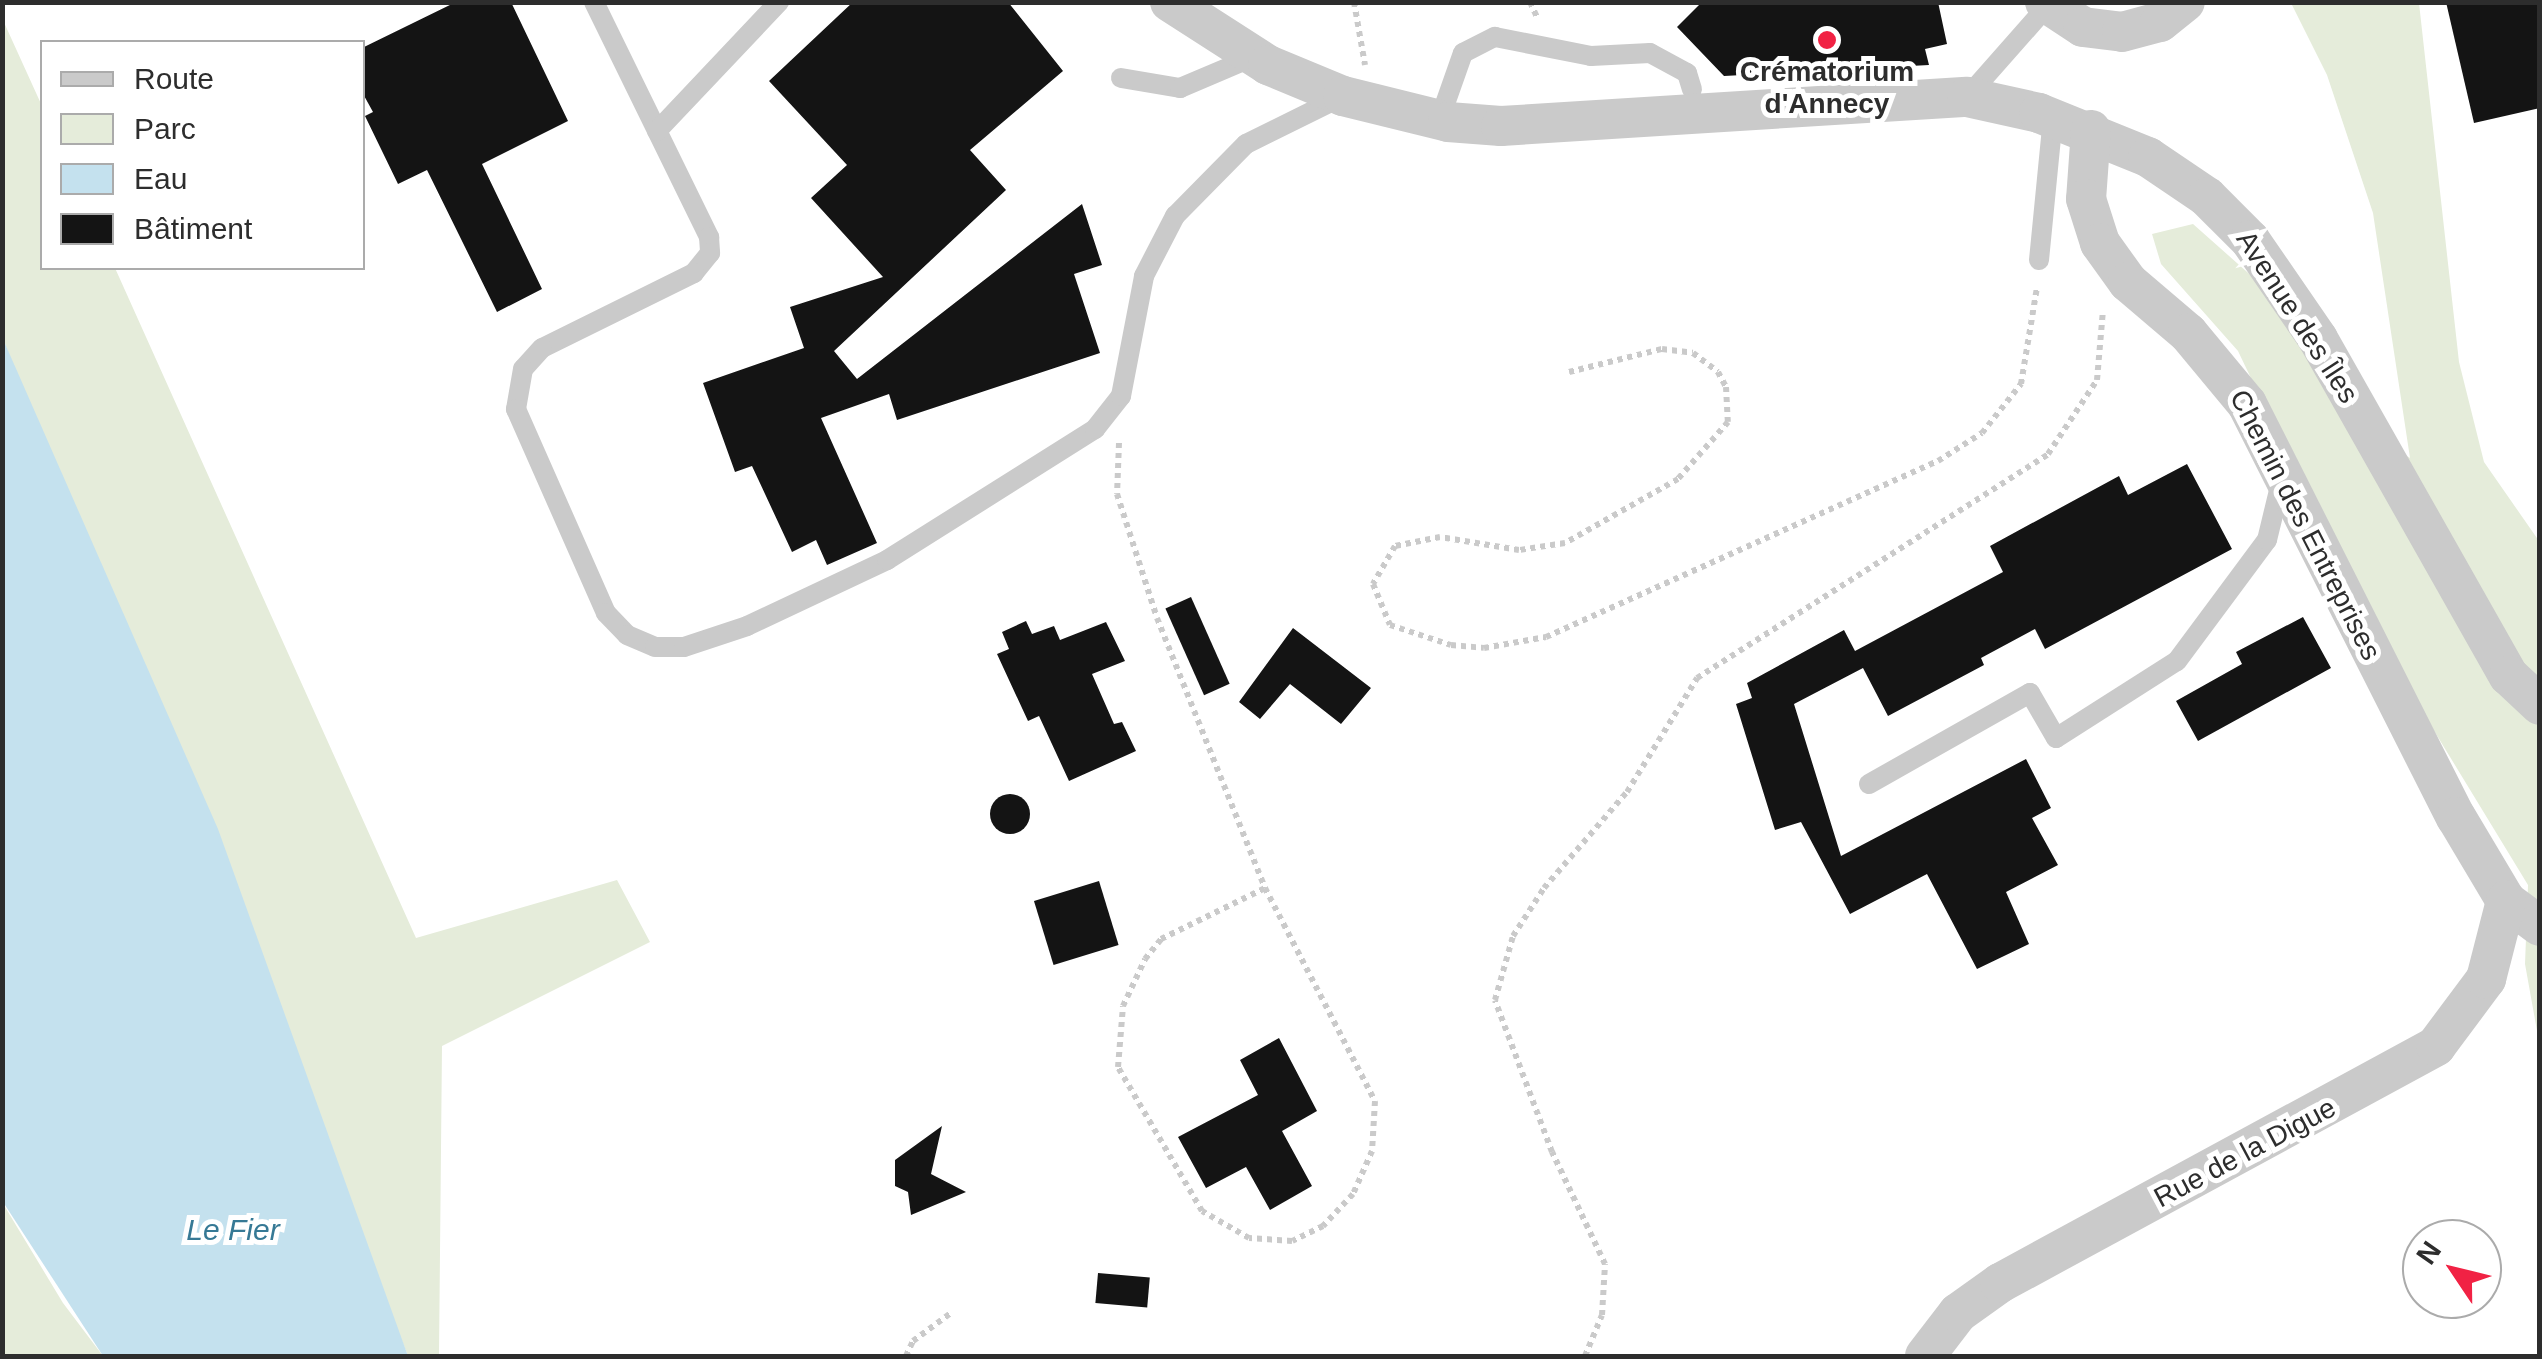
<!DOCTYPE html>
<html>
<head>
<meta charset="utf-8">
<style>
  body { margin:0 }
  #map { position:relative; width:2542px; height:1359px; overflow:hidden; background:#fff; font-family:Helvetica,sans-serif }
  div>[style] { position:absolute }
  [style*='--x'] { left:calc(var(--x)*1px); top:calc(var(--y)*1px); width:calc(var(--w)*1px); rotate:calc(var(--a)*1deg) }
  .green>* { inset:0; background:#e5ecda }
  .water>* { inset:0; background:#c4e1ee }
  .building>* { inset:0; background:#141414; transform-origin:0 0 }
  .round { border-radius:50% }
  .path>* { height:6px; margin-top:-3px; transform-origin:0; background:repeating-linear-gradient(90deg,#cacaca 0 5px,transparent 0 10px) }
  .lane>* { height:20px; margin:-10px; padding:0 10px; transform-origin:10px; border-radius:10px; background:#cacaca }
  .street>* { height:40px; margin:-20px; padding:0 20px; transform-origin:20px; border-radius:20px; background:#cacaca }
  .dots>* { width:28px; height:28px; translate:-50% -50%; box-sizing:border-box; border:5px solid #fff; border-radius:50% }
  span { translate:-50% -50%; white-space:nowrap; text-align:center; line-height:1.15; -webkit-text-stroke:10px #fff; paint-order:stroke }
  .poi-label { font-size:28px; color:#2d2d2d; font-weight:700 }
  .street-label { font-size:28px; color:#2d2d2d }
  .water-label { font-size:30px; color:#367995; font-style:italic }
  .frame { position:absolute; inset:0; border:5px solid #2d2d2d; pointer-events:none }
  .legend { position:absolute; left:40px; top:40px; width:325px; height:230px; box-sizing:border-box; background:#fff; border:2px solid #ababab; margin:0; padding:12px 18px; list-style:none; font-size:30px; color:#2d2d2d }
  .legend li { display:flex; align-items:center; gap:20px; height:50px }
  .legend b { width:50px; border:2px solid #ababab }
  .north { position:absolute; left:2402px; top:1219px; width:100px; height:100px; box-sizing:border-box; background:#fff; border:2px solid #ababab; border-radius:50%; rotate:305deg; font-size:28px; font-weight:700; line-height:40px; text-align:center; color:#2d2d2d }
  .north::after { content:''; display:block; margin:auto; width:35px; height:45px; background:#f12244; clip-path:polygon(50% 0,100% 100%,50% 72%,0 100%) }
</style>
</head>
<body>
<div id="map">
  <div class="green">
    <i style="clip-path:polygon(2291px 3px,2419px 3px,2459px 362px,2484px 462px,2539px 541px,2539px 1042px,2525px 964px,2528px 885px,2366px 619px,2238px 351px,2161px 264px,2152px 234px,2193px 224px,2255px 279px,2294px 326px,2344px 416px,2410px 458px,2373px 213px,2327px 75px)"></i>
    <i style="clip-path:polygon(2px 18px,42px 106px,42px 268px,115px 268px,416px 938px,617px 880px,650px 942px,442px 1046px,439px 1356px,408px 1356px,3px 339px)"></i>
    <i style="clip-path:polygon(2px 1202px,63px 1303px,103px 1356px,3px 1356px)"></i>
  </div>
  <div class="water">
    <i style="clip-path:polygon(3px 339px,218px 829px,408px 1356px,103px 1356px,3px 1202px)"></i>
  </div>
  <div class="building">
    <i style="clip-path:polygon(456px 2px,511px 2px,568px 121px,482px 164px,542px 289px,497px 312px,427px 170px,398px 184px,365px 116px,373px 112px,362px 92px,362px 48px)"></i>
    <i style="clip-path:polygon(853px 2px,1008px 2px,1063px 71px,970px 150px,1006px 190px,834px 351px,857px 379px,1082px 204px,1102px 265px,1074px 274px,1100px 353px,897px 420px,889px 394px,821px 418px,877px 543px,827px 565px,816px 540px,792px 552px,752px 466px,735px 472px,703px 383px,804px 348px,790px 307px,883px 277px,811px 198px,847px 165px,769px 81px)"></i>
    <i style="clip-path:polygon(1702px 2px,1938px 2px,1947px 44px,1925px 49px,1929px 65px,1724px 76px,1677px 27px)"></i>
    <i style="clip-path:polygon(2446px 2px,2540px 2px,2540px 108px,2474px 123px)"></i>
    <i style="clip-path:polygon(2187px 464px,2232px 549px,2045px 649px,2035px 629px,1981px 658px,1984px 665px,1888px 716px,1863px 668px,1794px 704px,1841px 856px,2026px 759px,2051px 808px,2032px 818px,2058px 865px,2006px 892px,2029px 944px,1977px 969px,1927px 874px,1850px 914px,1801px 822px,1775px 830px,1736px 704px,1752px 698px,1747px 683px,1844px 630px,1855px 651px,2003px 572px,1990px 546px,2119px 476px,2128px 495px)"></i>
    <i style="left:1191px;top:597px;width:95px;height:28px;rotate:66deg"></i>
    <i style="clip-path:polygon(2303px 617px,2331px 668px,2198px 741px,2176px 701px,2242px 664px,2236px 652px)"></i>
    <i style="clip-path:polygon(1026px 621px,1032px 634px,1054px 626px,1060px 640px,1106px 622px,1125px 661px,1092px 674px,1114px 724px,1122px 722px,1136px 751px,1069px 781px,1039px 716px,1028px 721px,997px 654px,1009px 649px,1002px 632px)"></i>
    <i style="clip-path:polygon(1293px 628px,1371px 688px,1341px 724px,1290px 684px,1260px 719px,1239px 702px)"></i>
    <i class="round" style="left:990px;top:794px;width:40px;height:40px"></i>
    <i style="left:1099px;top:881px;width:67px;height:68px;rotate:73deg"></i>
    <i style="clip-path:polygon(1279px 1038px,1317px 1111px,1282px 1131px,1312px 1186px,1270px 1210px,1246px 1167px,1206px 1188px,1178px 1137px,1258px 1095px,1240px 1060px)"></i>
    <i style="clip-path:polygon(942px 1126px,931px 1174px,966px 1192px,911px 1215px,908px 1192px,895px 1186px,895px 1160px)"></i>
    <i style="left:1098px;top:1273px;width:52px;height:30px;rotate:5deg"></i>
  </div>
  <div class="path">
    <i style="--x:1354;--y:2;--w:64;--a:80.1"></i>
    <i style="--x:1530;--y:2;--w:17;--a:65"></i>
    <i style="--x:1569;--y:372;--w:96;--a:-13.9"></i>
    <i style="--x:1662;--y:349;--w:31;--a:7"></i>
    <i style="--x:1693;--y:353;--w:31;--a:37"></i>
    <i style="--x:1718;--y:372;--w:17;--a:62"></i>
    <i style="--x:1726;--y:387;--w:35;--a:87"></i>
    <i style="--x:1728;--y:422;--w:76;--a:131.3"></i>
    <i style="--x:1678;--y:479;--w:130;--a:150.5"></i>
    <i style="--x:1565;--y:543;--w:47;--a:171.3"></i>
    <i style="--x:1519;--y:550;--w:80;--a:-170.7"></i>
    <i style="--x:1440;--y:537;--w:46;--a:168.7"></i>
    <i style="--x:1395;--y:546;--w:44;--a:120.1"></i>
    <i style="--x:1373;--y:584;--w:44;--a:67.5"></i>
    <i style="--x:1390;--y:625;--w:64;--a:18.2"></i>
    <i style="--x:1451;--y:645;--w:33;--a:5"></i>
    <i style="--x:1484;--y:648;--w:63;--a:-10.1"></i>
    <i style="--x:1546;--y:637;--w:430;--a:-24.2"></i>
    <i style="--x:1938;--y:461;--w:52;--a:-32.5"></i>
    <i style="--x:1982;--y:433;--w:63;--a:-51.5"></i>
    <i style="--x:2021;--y:384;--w:98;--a:-80.6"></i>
    <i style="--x:1119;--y:443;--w:51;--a:92.2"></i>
    <i style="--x:1117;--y:494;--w:130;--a:72.1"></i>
    <i style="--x:1157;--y:618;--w:291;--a:68.2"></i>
    <i style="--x:1265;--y:888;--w:240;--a:62.7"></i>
    <i style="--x:1375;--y:1101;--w:50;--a:93.4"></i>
    <i style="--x:1372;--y:1151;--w:47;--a:113.8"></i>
    <i style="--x:1353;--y:1194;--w:44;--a:133.2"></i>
    <i style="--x:1323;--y:1226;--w:34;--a:154"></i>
    <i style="--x:1292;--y:1241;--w:43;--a:-176"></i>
    <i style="--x:1249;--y:1238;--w:54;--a:-150.1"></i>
    <i style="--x:1202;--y:1211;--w:167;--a:-120.3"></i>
    <i style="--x:1118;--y:1067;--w:61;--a:-85.3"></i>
    <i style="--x:1123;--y:1006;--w:52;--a:-64.9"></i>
    <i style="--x:1145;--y:959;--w:26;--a:-51"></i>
    <i style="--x:1161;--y:939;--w:116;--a:-26.1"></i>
    <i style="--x:906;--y:1356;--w:17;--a:-65"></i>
    <i style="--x:913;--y:1341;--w:49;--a:-36.6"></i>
    <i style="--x:1585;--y:1356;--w:44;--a:-67.5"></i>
    <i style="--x:1602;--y:1315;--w:51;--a:-86.6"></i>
    <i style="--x:1605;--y:1264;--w:124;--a:-115.3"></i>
    <i style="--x:1552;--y:1152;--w:162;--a:-110.6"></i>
    <i style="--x:1495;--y:1000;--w:66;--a:-74.3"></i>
    <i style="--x:1513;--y:936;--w:57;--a:-57.1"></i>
    <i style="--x:1544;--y:888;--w:127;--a:-49.2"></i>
    <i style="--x:1627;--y:792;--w:134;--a:-58.4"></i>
    <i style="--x:1697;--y:678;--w:416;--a:-32.5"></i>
    <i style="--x:2048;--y:454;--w:89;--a:-56.5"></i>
    <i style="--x:2097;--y:380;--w:70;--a:-85.1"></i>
  </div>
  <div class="lane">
    <i style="--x:594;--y:2;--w:262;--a:63.9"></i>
    <i style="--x:709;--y:237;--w:16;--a:86"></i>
    <i style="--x:710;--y:253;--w:26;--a:129"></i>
    <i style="--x:694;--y:273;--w:169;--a:153.7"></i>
    <i style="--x:542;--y:348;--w:28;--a:132"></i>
    <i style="--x:523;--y:369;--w:41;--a:99.9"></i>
    <i style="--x:516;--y:409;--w:223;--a:66.2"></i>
    <i style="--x:606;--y:613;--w:30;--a:46"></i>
    <i style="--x:627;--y:635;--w:30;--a:23"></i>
    <i style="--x:655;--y:647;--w:29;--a:0"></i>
    <i style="--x:684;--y:647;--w:66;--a:-18.4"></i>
    <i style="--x:747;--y:626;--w:155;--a:-25.2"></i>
    <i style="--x:887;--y:560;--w:246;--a:-32.2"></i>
    <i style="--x:1095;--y:429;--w:42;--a:-51.8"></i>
    <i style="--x:1121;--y:396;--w:122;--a:-79.1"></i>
    <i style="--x:1144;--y:276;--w:68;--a:-62.7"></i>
    <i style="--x:1175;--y:216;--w:101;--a:-45.4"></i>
    <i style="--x:1246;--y:144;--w:106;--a:-26.3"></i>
    <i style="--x:1121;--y:78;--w:60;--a:9.6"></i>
    <i style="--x:1180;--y:88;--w:79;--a:-23"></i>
    <i style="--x:1967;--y:97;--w:123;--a:-48.6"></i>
    <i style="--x:1439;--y:121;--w:72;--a:-70.6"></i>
    <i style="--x:1463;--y:53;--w:36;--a:-27"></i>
    <i style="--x:1495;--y:37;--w:98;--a:11.2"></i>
    <i style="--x:1591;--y:56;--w:59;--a:-2.9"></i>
    <i style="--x:1650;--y:53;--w:42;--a:28.4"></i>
    <i style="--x:1687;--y:73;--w:17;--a:73"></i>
    <i style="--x:657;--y:131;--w:178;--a:-46.6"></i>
    <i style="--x:2039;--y:260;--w:144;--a:-84.4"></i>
    <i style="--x:1869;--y:784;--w:185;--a:-29.5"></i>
    <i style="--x:2030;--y:693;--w:52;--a:60"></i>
    <i style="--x:2056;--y:738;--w:143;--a:-32.5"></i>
    <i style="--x:2177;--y:661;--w:151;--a:-53.4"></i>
    <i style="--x:2267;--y:540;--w:64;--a:-76.4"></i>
  </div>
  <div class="street">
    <i style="--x:1170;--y:2;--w:117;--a:32.7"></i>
    <i style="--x:1268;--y:65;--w:81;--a:22.5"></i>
    <i style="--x:1343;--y:96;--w:108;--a:13.9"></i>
    <i style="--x:1448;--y:122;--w:53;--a:4.3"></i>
    <i style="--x:1501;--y:126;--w:467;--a:-3.6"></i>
    <i style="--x:1967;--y:97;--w:74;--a:12.5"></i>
    <i style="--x:2039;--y:113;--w:118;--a:22"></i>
    <i style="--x:2148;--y:157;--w:71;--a:34.1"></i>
    <i style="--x:2207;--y:197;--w:61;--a:45"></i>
    <i style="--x:2250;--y:240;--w:120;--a:55.5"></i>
    <i style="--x:2318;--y:339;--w:387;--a:60.5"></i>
    <i style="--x:2509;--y:676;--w:42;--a:43.1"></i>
    <i style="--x:2045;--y:2;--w:45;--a:33.3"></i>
    <i style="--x:2083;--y:27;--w:39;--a:7"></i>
    <i style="--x:2122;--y:32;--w:39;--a:-15"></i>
    <i style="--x:2160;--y:22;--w:32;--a:-39"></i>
    <i style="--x:2091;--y:130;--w:69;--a:94.1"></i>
    <i style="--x:2086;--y:199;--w:46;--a:72.3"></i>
    <i style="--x:2100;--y:243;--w:48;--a:54.3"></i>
    <i style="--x:2128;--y:282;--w:79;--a:40.4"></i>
    <i style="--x:2188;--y:333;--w:92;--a:50.3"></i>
    <i style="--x:2247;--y:404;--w:463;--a:63.2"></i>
    <i style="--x:2456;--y:817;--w:98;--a:59.2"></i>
    <i style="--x:2506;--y:901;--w:42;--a:36.3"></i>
    <i style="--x:1925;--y:1356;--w:54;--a:-52.5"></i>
    <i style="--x:1958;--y:1313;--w:52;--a:-35.5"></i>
    <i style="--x:2000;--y:1283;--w:496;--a:-28.5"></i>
    <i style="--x:2436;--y:1046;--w:84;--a:-53.3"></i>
    <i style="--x:2486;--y:979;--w:81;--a:-75.6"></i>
  </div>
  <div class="dots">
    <i style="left:1827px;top:40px;background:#f12244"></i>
  </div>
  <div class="poi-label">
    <span style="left:1827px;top:88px">Crématorium<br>d'Annecy</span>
  </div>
  <div class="street-label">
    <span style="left:2297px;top:317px;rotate:57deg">Avenue des Îles</span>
    <span style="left:2305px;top:525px;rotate:63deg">Chemin des Entreprises</span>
    <span style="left:2245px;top:1153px;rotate:-28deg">Rue de la Digue</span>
  </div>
  <div class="water-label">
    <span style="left:233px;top:1230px">Le Fier</span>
  </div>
  <div class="frame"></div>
  <ul class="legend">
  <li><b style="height:12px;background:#cacaca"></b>Route</li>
  <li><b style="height:28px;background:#e5ecda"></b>Parc</li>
  <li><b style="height:28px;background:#c4e1ee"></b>Eau</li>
  <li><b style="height:28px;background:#141414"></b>Bâtiment</li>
  </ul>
  <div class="north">N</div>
</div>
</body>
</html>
